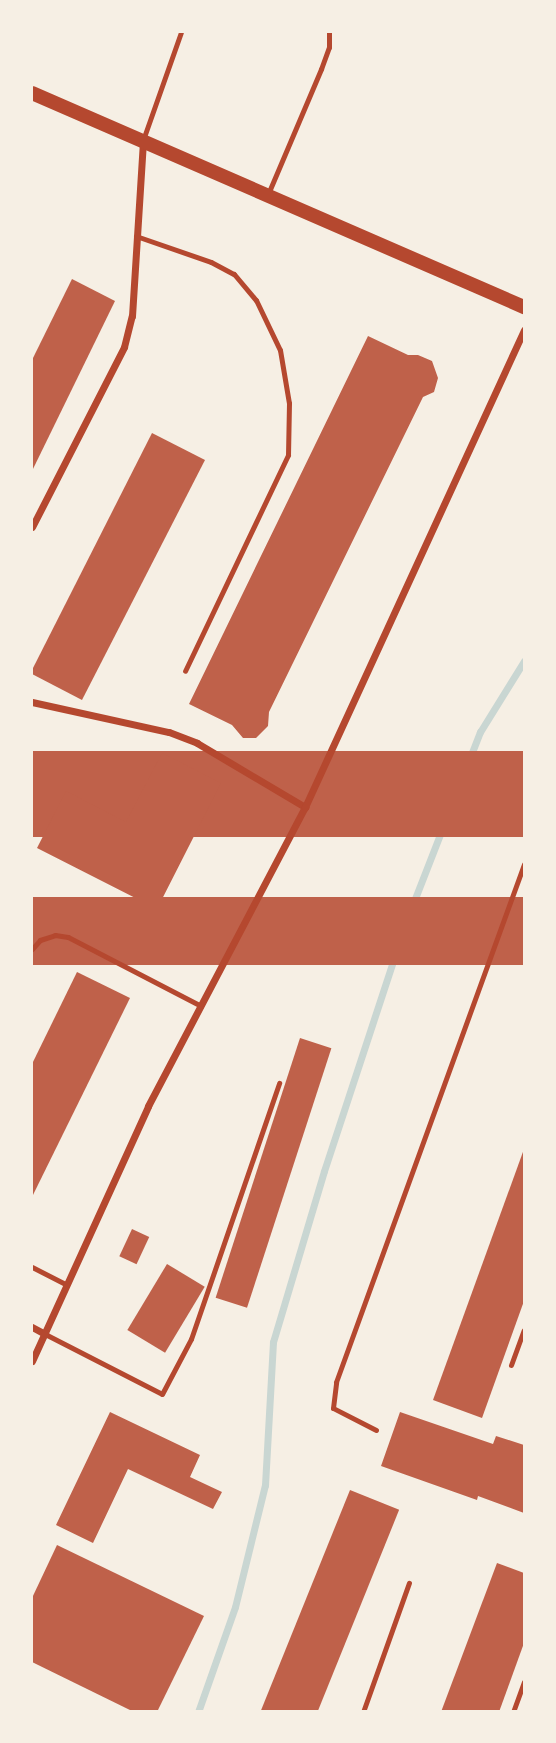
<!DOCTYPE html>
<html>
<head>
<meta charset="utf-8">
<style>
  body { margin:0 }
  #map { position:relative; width:556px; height:1743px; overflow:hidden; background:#f6efe4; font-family:Montserrat,sans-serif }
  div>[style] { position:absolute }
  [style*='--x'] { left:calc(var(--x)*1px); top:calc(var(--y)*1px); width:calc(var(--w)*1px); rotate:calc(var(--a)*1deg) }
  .stream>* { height:7px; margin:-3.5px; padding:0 3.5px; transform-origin:3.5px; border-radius:3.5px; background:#c9d6d2 }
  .building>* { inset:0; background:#bf614a; transform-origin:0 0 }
  .service>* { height:5px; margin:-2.5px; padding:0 2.5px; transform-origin:2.5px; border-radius:2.5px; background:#b5482f }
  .minor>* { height:7px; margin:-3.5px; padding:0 3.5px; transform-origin:3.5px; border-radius:3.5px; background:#b5482f }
  .secondary>* { height:14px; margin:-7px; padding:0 7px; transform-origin:7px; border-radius:7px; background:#b5482f }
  span { translate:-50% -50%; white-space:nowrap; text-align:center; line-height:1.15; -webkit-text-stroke:5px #f6efe4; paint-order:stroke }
  .frame { position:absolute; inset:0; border:33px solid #f6efe4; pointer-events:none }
</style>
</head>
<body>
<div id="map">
  <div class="stream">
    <i style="--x:198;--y:1712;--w:111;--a:-70.6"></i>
    <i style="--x:235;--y:1607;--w:126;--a:-76.2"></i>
    <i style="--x:265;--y:1485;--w:143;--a:-86.8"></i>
    <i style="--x:273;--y:1342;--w:178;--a:-73.4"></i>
    <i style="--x:324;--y:1171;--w:265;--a:-71.8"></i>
    <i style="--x:407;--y:919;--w:201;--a:-68.7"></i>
    <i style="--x:480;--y:732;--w:84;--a:-58.2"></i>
  </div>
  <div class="building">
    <i style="clip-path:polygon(72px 279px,115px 301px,32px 471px,32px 360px)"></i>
    <i style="clip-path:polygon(368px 336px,408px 355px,418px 355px,432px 361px,438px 378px,434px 392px,423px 397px,269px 712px,268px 726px,256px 738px,243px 738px,232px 725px,189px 704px)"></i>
    <i style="clip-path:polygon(152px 433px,205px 460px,82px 700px,32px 674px,32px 670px)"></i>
    <i style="left:524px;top:751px;width:86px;height:657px;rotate:90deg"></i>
    <i style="clip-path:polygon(162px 753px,221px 783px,157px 909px,37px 848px,66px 791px,126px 822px)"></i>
    <i style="left:524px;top:897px;width:68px;height:506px;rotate:90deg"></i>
    <i style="clip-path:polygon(77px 972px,130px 998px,32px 1197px,32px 1064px)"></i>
    <i style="left:300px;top:1038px;width:33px;height:273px;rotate:18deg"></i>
    <i style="clip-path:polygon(524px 1149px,524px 1301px,482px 1418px,433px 1400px)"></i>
    <i style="left:132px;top:1229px;width:19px;height:30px;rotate:25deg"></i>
    <i style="left:167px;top:1264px;width:44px;height:77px;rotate:31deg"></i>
    <i style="clip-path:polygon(110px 1412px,200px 1455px,190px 1477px,222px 1492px,213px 1509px,128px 1469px,93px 1543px,56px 1525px)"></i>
    <i style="clip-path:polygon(400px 1412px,493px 1444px,496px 1436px,524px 1445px,524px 1513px,478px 1496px,477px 1500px,381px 1466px)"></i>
    <i style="left:350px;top:1490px;width:53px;height:238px;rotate:22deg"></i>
    <i style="clip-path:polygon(57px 1545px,204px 1616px,157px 1712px,134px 1712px,32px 1662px,32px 1598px)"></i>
    <i style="clip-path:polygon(497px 1563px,524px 1573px,524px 1643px,499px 1712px,441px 1712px)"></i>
  </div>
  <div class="service">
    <i style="--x:143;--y:140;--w:114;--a:-70.6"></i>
    <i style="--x:268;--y:194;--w:136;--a:-67"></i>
    <i style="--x:321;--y:69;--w:23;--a:-70"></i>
    <i style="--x:329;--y:47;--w:15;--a:-90"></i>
    <i style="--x:136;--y:236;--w:79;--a:19.1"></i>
    <i style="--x:211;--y:262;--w:26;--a:28"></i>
    <i style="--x:234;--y:274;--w:34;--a:50"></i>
    <i style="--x:256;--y:300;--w:55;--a:64.4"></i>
    <i style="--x:280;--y:350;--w:54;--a:80.4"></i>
    <i style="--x:289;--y:403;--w:52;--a:91.1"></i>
    <i style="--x:288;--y:455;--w:239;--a:115.5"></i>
    <i style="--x:32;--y:949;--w:12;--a:-48"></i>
    <i style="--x:40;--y:940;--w:16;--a:-18"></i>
    <i style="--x:55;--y:935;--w:13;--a:9"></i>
    <i style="--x:68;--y:937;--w:150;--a:27.4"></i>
    <i style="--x:32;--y:1267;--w:39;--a:27"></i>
    <i style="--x:45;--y:1334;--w:131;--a:27.1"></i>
    <i style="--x:162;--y:1394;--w:62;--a:-62.2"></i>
    <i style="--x:191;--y:1339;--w:271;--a:-71"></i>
    <i style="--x:511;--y:1365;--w:37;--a:-70"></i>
    <i style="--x:376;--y:1430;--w:48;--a:-152.9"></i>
    <i style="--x:333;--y:1408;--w:26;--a:-83"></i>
    <i style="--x:336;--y:1382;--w:551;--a:-70.05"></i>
    <i style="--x:363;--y:1712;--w:137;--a:-70.4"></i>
    <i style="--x:513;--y:1712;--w:32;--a:-70"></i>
  </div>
  <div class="minor">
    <i style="--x:32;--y:527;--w:202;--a:-62.9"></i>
    <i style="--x:124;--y:347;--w:32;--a:-76"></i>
    <i style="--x:132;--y:316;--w:174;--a:-86.4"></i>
    <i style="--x:32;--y:702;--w:140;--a:12.4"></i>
    <i style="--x:169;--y:732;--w:30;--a:21"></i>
    <i style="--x:197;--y:743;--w:126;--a:30.7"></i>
    <i style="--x:32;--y:1327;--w:15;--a:28"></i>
    <i style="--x:32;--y:1361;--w:280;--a:-65.5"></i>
    <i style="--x:148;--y:1106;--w:338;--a:-62.3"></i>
    <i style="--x:305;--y:807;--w:525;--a:-65.34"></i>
  </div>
  <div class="secondary">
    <i style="--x:32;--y:93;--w:537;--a:23.51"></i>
  </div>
  <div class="frame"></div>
</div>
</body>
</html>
